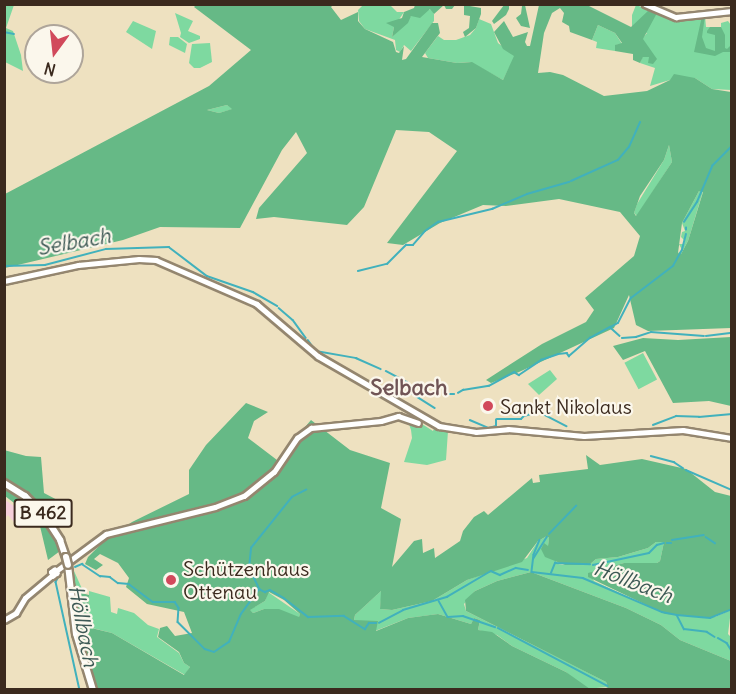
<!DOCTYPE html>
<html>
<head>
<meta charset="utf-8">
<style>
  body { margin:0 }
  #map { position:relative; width:736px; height:694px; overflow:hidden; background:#eee1c0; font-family:Delius,sans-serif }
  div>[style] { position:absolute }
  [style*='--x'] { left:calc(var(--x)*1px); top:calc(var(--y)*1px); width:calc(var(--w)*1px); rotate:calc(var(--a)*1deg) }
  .built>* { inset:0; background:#f5cfda }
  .green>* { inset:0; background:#7ed9a0; transform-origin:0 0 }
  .forest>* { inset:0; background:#66b986 }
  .stream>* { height:1.5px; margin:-0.75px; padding:0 0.75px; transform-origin:0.75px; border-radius:0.75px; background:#41b1bc }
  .roads { filter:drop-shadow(2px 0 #94866f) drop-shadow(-2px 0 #94866f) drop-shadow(0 2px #94866f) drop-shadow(0 -2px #94866f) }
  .secondary>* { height:4.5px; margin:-2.25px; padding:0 2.25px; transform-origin:2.25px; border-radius:2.25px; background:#fff }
  .primary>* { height:6px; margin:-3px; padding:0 3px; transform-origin:3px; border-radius:3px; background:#fff }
  .bridges { filter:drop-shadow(2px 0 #94866f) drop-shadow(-2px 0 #94866f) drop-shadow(0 2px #94866f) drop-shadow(0 -2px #94866f) }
  .primary-bridge>* { height:6px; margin:-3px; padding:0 3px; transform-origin:3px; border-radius:3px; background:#fff }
  .dots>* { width:16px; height:16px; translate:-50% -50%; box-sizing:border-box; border:3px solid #fbf7ec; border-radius:50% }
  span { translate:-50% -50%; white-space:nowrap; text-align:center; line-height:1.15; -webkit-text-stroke:4.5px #fbf7ec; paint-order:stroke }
  .shield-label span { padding:2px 4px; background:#fbf7ec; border:2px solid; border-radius:4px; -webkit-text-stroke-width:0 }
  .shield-label { font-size:18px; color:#3b2a1e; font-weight:700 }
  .poi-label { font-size:20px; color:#3b2a1e }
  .left { translate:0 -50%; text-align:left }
  .water-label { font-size:21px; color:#3d5955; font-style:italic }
  .quarter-label { font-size:22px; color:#705455; font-weight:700 }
  .frame { position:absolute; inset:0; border:6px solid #3b2a1e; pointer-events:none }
  .north { position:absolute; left:24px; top:24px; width:60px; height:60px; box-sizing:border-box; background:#fbf7ec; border:2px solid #aea59a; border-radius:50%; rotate:195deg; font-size:16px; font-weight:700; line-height:24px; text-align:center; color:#3b2a1e }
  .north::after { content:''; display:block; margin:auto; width:21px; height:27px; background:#d1495b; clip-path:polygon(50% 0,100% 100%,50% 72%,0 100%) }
</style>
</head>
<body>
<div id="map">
  <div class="built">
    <i style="clip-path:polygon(5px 500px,32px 518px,20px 529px,8px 515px,5px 518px)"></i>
  </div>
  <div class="green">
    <i style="clip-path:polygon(389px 4px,397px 12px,404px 12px,394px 27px,392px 37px,411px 16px,431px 9px,434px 14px,434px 21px,411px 51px,404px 45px,400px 52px,396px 50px,395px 40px,365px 29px,359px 21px,358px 10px,363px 5px)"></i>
    <i style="clip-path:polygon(4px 5px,14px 5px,6px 28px,13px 31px,21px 55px,23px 71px,5px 62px)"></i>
    <i style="clip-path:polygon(636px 5px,669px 17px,705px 16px,706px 27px,721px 27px,721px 23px,728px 21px,731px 25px,731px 90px,712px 89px,695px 78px,670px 80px,650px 86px,655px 68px,640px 63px,643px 56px,649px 57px,652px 64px,642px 39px,647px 33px,632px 27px,632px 15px)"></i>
    <i style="clip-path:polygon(175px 13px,193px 21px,188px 31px,200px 36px,200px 39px,189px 43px,180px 37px,181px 33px)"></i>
    <i style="clip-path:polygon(479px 19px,491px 24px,498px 43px,515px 56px,503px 80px,470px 62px,457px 63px,428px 58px,425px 53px,438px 36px,444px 40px,456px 40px,470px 35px,476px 28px)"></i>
    <i style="clip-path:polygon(133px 21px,156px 31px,152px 49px,126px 32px)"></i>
    <i style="clip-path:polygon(598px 25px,615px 33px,622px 44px,616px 45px,615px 51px,596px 48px,597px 42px,592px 40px)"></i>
    <i style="clip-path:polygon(170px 37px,178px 37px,187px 44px,185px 53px,169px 45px)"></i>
    <i style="clip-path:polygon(210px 43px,212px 62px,200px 68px,194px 68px,189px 63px,192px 44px)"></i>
    <i style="clip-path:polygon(227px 105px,233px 109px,219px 113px,207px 110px)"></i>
    <i style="clip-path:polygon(669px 145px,672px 162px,637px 216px,634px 213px,637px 204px,664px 160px)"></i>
    <i style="clip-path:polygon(699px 191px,703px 191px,688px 241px,681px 254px,678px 253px,682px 250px,679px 244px,684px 244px,685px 241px,681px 237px,682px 232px,685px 231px,682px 223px)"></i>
    <i style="left:643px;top:353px;width:30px;height:21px;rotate:62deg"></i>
    <i style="clip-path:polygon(550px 370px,557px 379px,539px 395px,528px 384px)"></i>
    <i style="clip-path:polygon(399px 418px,416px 427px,422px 424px,433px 431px,435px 426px,448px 431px,446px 460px,427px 465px,404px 462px,412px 438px,411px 430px,409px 424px,398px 420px,391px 422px,389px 420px)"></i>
    <i style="clip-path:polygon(547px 536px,549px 538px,548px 547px,558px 564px,565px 565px,589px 565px,596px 559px,618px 557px,648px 548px,656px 542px,664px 542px,660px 561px,657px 563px,624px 563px,590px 573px,594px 581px,663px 613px,715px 617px,731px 610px,728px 634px,731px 637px,731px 661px,680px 640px,661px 625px,626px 608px,531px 572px,497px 581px,475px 591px,464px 604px,466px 611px,581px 669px,606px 682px,608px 687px,585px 689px,566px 672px,512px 646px,497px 635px,478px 630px,480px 620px,474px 618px,471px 624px,438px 614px,408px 618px,375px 631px,354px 620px,355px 615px,382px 590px,380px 609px,392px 610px,432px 601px,467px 580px,527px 558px,538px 541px)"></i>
    <i style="clip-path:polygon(70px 562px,83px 591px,74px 595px,73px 593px)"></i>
    <i style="clip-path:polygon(89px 591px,110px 597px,111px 612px,117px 614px,118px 608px,134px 613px,148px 625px,159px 629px,157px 637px,179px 653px,184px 663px,190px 667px,185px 675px,112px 633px,88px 627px)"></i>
    <i style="clip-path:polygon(268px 592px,300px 614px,299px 618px,264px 609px,253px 613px,249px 610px,265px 601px)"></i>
  </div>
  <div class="forest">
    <i style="clip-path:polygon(evenodd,196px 5px,333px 5px,331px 7px,341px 20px,358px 12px,358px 21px,365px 29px,393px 42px,396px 52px,399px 53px,404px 46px,402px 60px,406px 59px,432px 23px,438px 23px,440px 33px,422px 57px,457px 63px,472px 62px,503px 80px,514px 56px,503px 49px,494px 32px,504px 21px,513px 37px,528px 32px,525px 42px,527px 46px,530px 46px,539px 5px,587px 5px,631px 27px,649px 10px,657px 13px,643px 39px,657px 59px,653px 64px,648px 63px,649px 57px,643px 57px,640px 63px,633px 60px,633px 54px,615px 51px,615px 45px,622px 43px,615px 33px,598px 25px,592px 40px,570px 32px,569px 26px,562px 22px,564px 13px,560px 8px,552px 13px,544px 33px,538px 73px,550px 72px,563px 75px,604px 96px,647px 91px,670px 80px,674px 74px,695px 78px,712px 89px,731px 92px,731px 328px,648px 331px,636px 325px,629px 295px,614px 328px,519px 372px,491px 383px,486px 380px,542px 344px,586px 322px,594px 310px,585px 298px,634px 256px,640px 236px,620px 212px,559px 199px,506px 206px,483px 205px,440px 223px,403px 245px,387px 243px,457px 151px,429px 132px,396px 130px,364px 207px,347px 225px,274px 217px,256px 219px,259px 208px,307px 153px,296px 132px,282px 150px,240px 228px,160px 227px,123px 240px,5px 268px,5px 194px,209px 86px,251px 50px,194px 7px,196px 5px,227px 105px,232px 109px,219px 113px,207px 110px,227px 105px,196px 5px,669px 145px,672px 162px,636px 216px,634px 213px,640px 196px,664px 160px,669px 145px,196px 5px,699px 191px,703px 192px,688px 241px,681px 254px,678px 253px,682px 223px,699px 191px)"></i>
    <i style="clip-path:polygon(415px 5px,455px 4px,455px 5px,452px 9px,446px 9px,444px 5px,434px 14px,430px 9px,420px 18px,411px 16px,408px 23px,392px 37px,394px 27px,386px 23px,402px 18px,404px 12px,414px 8px)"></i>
    <i style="clip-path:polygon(464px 5px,481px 8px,481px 14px,476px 28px,465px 37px,463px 32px,469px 28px,470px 16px,464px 15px)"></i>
    <i style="clip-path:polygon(504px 5px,509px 5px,509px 9px,506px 15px,494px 24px,492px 21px)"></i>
    <i style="clip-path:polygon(519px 5px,525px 5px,530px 28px,521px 26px,516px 18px,521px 14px,522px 6px)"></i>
    <i style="clip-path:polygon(702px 16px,705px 16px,702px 37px,706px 48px,715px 51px,715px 35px,707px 33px,707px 31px,710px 27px,721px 27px,725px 35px,725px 48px,727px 49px,731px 45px,731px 52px,723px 52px,715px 56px,694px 52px)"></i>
    <i style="clip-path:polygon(731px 337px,731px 406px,709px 401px,673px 403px,645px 351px,623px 360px,613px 346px,643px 338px,678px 340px)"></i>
    <i style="clip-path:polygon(evenodd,246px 403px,268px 412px,254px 421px,248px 438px,277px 460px,311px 420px,350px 450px,390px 463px,381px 508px,401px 519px,392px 567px,414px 541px,422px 539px,423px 553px,434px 548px,435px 558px,460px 541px,463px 531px,474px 517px,484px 511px,488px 515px,532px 478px,533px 483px,540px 482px,539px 475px,588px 469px,586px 455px,600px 465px,642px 459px,686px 469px,715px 492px,731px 496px,731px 610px,710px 618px,665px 614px,588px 577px,588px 573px,624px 563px,657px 563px,660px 561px,664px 542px,656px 542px,648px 548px,618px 557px,596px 559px,589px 565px,565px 565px,545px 557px,541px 549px,544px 543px,548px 546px,549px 538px,547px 536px,538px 541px,522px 562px,467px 580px,432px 601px,392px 610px,380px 609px,381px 591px,355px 615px,354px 620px,378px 621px,376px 631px,408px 618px,430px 615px,438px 614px,471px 624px,474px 618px,480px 620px,478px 630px,492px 632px,512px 646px,566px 672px,590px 689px,94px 689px,76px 620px,74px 597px,78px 592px,89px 595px,87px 627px,112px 633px,184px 675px,190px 667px,184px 663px,179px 652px,158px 637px,160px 628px,167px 626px,175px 636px,192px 633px,184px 612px,147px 604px,126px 587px,129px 578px,118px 563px,100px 554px,94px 559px,103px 565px,96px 570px,85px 564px,88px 557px,103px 542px,132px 522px,189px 494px,189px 470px,206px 445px,246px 403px,269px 592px,284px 600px,300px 614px,299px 617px,279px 609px,264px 609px,253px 613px,250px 610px,265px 601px,269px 592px)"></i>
    <i style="clip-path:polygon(4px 450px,26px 456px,41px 457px,44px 493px,63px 503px,62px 507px,54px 509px,53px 516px,56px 523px,53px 532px,60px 551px,48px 560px,39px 522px,5px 496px)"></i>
    <i style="clip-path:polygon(531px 572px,626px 608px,661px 625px,680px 640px,731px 661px,731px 689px,604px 689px,608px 687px,606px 682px,466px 611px,465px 600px,475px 591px,497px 581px)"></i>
  </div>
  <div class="stream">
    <i style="--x:147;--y:4;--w:11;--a:0"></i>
    <i style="--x:665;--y:4;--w:5;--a:0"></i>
    <i style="--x:4;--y:32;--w:10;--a:11"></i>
    <i style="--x:571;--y:181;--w:51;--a:-24.1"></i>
    <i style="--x:618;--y:160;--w:17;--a:-50"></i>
    <i style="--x:629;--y:147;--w:27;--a:-66"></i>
    <i style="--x:684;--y:222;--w:24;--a:-57"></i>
    <i style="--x:697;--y:202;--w:39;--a:-67"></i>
    <i style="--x:712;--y:166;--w:28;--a:-45"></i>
    <i style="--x:686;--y:230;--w:2;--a:-90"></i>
    <i style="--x:4;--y:266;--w:41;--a:-1.4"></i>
    <i style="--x:45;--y:265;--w:63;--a:-14.7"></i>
    <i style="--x:106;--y:249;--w:63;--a:-1.8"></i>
    <i style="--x:169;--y:247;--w:48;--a:37.3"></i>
    <i style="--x:207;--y:276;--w:49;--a:19.2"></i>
    <i style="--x:253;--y:292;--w:28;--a:30"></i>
    <i style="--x:358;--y:271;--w:30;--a:-14"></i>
    <i style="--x:387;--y:264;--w:27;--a:-45"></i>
    <i style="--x:406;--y:245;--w:7;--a:0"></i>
    <i style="--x:413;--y:245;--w:18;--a:-49"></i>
    <i style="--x:425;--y:231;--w:16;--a:-35"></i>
    <i style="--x:438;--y:222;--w:56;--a:-13.5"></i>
    <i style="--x:492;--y:209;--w:38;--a:-23"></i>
    <i style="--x:527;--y:194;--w:44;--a:-15.9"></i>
    <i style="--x:279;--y:308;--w:18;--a:41"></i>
    <i style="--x:293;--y:320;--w:22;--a:54"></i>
    <i style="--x:611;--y:327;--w:8;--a:-30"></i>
    <i style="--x:618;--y:323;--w:28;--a:-63"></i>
    <i style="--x:631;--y:298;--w:53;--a:-37.3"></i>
    <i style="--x:673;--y:266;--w:18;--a:-61"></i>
    <i style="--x:682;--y:250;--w:16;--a:-76"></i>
    <i style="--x:706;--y:336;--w:26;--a:-7"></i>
    <i style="--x:622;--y:338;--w:14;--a:-4"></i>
    <i style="--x:636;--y:337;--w:16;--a:-18"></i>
    <i style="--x:651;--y:332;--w:53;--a:4.3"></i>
    <i style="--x:308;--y:340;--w:14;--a:54"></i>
    <i style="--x:316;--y:351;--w:41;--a:9.9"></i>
    <i style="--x:356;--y:358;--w:27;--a:24"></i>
    <i style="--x:386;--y:371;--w:24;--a:28"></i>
    <i style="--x:407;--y:382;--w:12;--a:70"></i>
    <i style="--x:411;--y:393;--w:28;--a:32"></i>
    <i style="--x:458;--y:393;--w:6;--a:-31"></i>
    <i style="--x:463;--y:390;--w:26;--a:-9"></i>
    <i style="--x:489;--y:386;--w:29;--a:-29"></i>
    <i style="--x:514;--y:372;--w:6;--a:31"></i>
    <i style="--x:519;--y:375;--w:27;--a:-34"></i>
    <i style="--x:541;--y:360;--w:18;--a:-19"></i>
    <i style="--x:558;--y:354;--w:9;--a:-6"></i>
    <i style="--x:567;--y:353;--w:4;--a:56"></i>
    <i style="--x:569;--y:356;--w:28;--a:-41"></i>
    <i style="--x:590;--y:338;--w:23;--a:-29"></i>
    <i style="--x:610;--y:327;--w:13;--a:42"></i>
    <i style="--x:448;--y:394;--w:6;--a:0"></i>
    <i style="--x:497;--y:419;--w:24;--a:0"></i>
    <i style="--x:521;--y:419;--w:4;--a:-45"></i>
    <i style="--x:524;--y:416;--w:16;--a:-15"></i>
    <i style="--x:539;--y:412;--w:31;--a:27"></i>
    <i style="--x:470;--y:420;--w:21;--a:23"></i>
    <i style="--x:489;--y:428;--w:7;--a:-16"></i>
    <i style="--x:496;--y:426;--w:6;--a:-90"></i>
    <i style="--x:653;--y:425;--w:25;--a:-21"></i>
    <i style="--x:676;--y:416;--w:23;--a:2"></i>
    <i style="--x:699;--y:417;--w:33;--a:-5"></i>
    <i style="--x:651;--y:456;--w:24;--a:15"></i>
    <i style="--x:674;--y:462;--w:11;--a:34"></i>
    <i style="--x:686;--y:470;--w:50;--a:23.5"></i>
    <i style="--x:549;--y:534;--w:39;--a:-46"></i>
    <i style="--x:706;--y:537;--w:11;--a:34"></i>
    <i style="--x:540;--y:540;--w:16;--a:112"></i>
    <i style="--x:534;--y:555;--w:17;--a:97"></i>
    <i style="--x:532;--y:572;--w:51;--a:6.7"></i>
    <i style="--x:583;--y:578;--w:86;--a:23.3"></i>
    <i style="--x:662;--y:612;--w:15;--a:11"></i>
    <i style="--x:677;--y:615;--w:16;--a:63"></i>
    <i style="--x:684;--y:629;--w:23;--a:7"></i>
    <i style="--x:707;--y:632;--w:9;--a:32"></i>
    <i style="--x:672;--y:540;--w:32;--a:-9"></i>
    <i style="--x:667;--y:543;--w:4;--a:0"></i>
    <i style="--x:533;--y:559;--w:26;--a:-58"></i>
    <i style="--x:593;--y:565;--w:57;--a:-12.1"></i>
    <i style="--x:649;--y:553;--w:11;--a:-45"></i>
    <i style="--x:657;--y:545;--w:7;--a:-16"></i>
    <i style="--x:75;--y:567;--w:8;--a:-23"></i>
    <i style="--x:82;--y:564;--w:22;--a:34"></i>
    <i style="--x:100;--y:576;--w:10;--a:6"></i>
    <i style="--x:110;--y:577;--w:10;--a:37"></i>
    <i style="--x:118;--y:583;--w:11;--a:5"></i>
    <i style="--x:129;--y:584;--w:30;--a:37"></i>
    <i style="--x:153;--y:602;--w:22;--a:0"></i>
    <i style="--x:175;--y:602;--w:7;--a:56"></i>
    <i style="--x:179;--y:608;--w:14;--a:94"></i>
    <i style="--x:178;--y:622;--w:38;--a:45"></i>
    <i style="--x:205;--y:649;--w:9;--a:18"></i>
    <i style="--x:214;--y:652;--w:18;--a:-34"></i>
    <i style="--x:229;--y:642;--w:30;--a:-67"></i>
    <i style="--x:241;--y:614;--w:31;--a:-54"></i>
    <i style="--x:259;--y:589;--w:7;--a:27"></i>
    <i style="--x:265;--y:592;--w:5;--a:-22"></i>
    <i style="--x:270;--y:590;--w:16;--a:30"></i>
    <i style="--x:284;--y:598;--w:31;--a:38"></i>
    <i style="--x:308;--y:617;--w:36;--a:-2"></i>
    <i style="--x:344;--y:616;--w:25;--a:32"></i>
    <i style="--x:365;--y:629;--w:7;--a:-56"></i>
    <i style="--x:369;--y:623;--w:7;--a:0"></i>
    <i style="--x:63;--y:570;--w:14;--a:120"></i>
    <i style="--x:56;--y:582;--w:111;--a:77.5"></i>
    <i style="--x:551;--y:573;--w:11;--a:-68"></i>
    <i style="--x:555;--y:563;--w:35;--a:2"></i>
    <i style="--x:259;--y:589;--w:23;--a:-115"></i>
    <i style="--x:249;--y:568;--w:20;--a:-84"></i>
    <i style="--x:251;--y:548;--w:65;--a:-51.2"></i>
    <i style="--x:292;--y:497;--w:16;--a:-27"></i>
    <i style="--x:439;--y:601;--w:18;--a:61"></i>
    <i style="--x:448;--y:617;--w:15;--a:-4"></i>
    <i style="--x:463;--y:616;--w:34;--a:19"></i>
    <i style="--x:677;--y:615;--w:33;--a:5"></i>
    <i style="--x:710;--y:618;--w:24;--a:-22"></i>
    <i style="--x:379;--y:623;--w:27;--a:-28"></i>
    <i style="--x:403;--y:610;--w:46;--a:-16.5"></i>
    <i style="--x:447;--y:597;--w:51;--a:-30.6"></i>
    <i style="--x:491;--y:571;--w:10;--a:24"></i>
    <i style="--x:500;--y:575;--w:17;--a:-24"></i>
    <i style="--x:516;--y:568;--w:12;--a:9"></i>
    <i style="--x:498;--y:628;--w:124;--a:27.8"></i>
    <i style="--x:718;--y:638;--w:10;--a:29"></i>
    <i style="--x:727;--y:643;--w:9;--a:58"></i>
    <i style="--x:615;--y:689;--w:3;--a:18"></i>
  </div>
  <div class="roads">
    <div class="secondary">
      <i style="--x:645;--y:4;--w:34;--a:23"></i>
      <i style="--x:676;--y:17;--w:56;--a:-6.1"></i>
      <i style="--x:4;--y:281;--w:76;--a:-12.2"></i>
      <i style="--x:78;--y:265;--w:61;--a:-5.6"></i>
      <i style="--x:139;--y:259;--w:17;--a:3"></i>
      <i style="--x:156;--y:260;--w:110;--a:23.5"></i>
      <i style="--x:257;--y:304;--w:80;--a:40.4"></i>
      <i style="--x:318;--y:356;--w:140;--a:30"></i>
      <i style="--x:439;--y:426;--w:37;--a:9"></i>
      <i style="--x:476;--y:432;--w:32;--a:-5"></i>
      <i style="--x:508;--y:429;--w:76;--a:5.3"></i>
      <i style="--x:584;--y:436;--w:99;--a:-3.5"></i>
      <i style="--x:683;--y:430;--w:50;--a:9.3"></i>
      <i style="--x:54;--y:570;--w:4;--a:45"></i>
      <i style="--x:57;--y:573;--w:5;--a:143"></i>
      <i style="--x:53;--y:576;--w:4;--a:-117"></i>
      <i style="--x:51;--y:572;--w:4;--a:-34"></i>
      <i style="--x:56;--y:571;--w:62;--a:-36.5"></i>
      <i style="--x:106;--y:534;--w:112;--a:-13.9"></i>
      <i style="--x:215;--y:507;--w:31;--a:-21"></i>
      <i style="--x:244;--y:496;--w:38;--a:-39"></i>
      <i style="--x:274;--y:472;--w:41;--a:-55.9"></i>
      <i style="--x:297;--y:438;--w:17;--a:-36"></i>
      <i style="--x:311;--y:428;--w:70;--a:-5.7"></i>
      <i style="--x:381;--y:421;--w:18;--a:-16"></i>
      <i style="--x:398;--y:416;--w:21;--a:19"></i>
      <i style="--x:4;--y:620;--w:14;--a:-30"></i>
      <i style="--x:16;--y:613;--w:17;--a:-59"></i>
      <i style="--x:25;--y:598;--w:35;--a:-40"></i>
    </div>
    <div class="primary">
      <i style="--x:4;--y:483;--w:25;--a:32"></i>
      <i style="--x:25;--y:496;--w:27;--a:45"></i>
      <i style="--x:44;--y:515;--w:30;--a:57"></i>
      <i style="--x:60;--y:540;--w:18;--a:71"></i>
      <i style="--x:68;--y:565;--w:69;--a:83.4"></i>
      <i style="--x:76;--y:634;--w:59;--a:73.1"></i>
    </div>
  </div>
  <div class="bridges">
    <div class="primary-bridge">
      <i style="--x:66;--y:557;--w:8;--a:76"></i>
    </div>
  </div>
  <div class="dots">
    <i style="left:488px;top:406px;background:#d1495b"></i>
    <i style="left:171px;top:580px;background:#d1495b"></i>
  </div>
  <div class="shield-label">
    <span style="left:43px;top:513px">B 462</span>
  </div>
  <div class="poi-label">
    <span class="left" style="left:500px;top:406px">Sankt Nikolaus</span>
    <span class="left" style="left:183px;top:580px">Schützenhaus<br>Ottenau</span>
  </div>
  <div class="water-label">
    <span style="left:74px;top:242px;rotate:-10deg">Selbach</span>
    <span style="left:633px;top:582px;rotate:21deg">Höllbach</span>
    <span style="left:83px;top:626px;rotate:79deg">Höllbach</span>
  </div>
  <div class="quarter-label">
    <span style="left:409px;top:388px">Selbach</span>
  </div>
  <div class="frame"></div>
  <div class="north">N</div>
</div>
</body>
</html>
